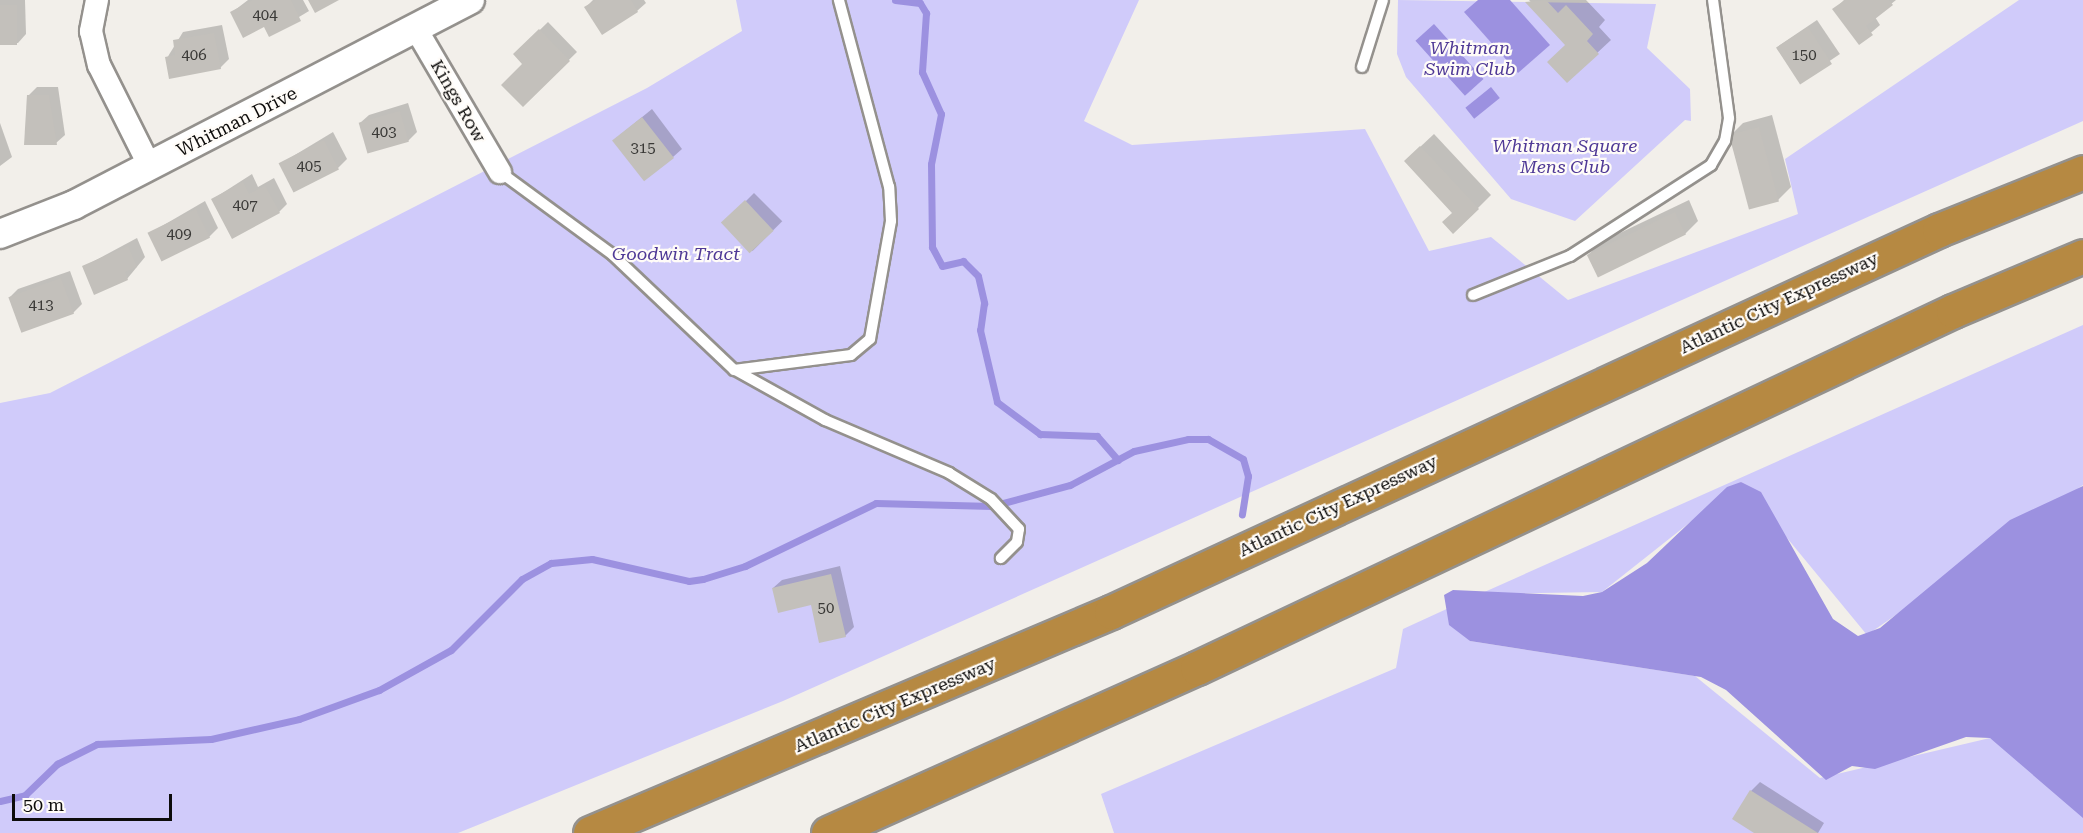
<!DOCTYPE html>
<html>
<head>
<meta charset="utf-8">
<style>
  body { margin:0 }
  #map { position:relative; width:2083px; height:833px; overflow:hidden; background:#f2efea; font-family:"Roboto Serif",serif }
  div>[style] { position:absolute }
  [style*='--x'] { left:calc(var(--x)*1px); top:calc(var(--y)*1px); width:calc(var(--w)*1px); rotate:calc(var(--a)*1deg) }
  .green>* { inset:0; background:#d0cbfa }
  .water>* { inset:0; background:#9c91e0; transform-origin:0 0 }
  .shadow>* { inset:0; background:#0003; transform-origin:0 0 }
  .stream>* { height:7px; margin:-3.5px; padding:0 3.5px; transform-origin:3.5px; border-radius:3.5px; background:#9c91e0 }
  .building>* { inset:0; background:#c3c0bb; transform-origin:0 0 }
  .roads { filter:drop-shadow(2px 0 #94918d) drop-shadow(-2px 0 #94918d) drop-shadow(0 2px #94918d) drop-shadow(0 -2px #94918d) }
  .service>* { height:10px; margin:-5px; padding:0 5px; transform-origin:5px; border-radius:5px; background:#fff }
  .minor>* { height:22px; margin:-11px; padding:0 11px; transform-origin:11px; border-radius:11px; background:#fff }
  .tertiary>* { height:28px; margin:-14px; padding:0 14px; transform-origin:14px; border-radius:14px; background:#fff }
  .motorway>* { height:33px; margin:-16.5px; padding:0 16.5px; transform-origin:16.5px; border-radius:16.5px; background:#b68942 }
  span { translate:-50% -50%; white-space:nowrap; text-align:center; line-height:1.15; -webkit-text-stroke:4.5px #fffcf8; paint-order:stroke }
  .number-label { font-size:15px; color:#3a3937 }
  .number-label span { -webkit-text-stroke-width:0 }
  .park-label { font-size:18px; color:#4f3996; font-style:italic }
  .street-label { font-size:18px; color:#0d0c0b }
  .scale { position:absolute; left:12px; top:794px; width:160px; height:27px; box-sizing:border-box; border:3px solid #0d0c0b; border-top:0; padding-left:8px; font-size:18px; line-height:21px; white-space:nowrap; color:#0d0c0b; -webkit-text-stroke:4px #fffcf8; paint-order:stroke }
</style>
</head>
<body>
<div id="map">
  <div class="green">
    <i style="clip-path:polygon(736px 0,1139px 0,1084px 121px,1132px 145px,1365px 129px,1429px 251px,1491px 237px,1568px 300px,1798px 214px,1785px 159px,2019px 0,2083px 0,2083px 121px,783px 701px,458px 833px,0 833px,0 403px,50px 393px,647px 88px,742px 31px)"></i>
    <i style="clip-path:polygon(1398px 0,1656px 4px,1647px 48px,1690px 89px,1691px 121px,1685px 120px,1575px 221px,1511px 199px,1406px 77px,1397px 54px)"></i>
    <i style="clip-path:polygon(2083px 325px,2083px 485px,1867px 635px,1741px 482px,1602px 592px,1480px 594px)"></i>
    <i style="clip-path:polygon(1451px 607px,1470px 641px,1695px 676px,1820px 778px,1990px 738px,2083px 796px,2083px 833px,1114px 833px,1101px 794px,1396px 668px,1403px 629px)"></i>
  </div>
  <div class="water">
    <i style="clip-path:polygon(1478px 0,1510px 0,1550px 45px,1518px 73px,1464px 12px)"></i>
    <i style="left:1434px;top:24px;width:74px;height:25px;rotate:48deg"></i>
    <i style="left:1491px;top:87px;width:14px;height:33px;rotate:51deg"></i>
    <i style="clip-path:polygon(1741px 482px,1761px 492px,1833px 619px,1858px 636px,1880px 628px,2010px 520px,2083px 486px,2083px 818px,1990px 738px,1966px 737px,1875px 769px,1852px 766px,1826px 780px,1726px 690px,1701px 677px,1470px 641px,1449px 625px,1444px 595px,1453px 590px,1583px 596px,1602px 592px,1647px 563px,1727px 487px)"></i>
  </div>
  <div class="shadow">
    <i style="clip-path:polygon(0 0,25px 0,26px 34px,18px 43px,0 44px)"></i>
    <i style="clip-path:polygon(248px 0,303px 0,309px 11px,269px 35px,264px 25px,231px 13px)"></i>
    <i style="clip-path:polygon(593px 0,644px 0,646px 3px,637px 11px,586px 7px)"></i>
    <i style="clip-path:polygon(1529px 0,1586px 0,1605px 20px,1599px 27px,1611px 40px,1567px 81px,1567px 45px)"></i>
    <i style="clip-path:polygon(1844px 0,1896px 0,1875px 17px,1880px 25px,1859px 43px,1834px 10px)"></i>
    <i style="left:1817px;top:20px;width:41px;height:49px;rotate:56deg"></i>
    <i style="clip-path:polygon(548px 22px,577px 52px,523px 105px,524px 63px,515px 54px)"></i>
    <i style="clip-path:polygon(222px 25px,229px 59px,220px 68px,167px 58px,183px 32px)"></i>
    <i style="clip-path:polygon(37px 87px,58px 87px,65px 135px,56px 143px,28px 96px)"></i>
    <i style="clip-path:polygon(408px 103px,417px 132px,408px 141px,360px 123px,369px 115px)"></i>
    <i style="clip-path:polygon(652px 109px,682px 149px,673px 157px,614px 140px)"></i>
    <i style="clip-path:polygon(1772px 115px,1791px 187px,1778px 200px,1730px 136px,1743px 123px)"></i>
    <i style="clip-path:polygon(0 123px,12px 157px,0 166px)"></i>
    <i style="clip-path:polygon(333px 132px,347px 159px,338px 168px,280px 164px)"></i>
    <i style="clip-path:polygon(1434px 134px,1491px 195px,1478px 208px,1453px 212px,1419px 148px)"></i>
    <i style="clip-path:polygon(252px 174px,258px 187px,274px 178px,287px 204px,279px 212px,213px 199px)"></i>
    <i style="left:754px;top:193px;width:40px;height:42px;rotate:45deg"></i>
    <i style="clip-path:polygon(1689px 200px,1698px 221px,1685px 234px,1588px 255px,1601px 242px)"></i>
    <i style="clip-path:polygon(205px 201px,218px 228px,209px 237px,150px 233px)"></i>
    <i style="clip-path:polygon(137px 238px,145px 257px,127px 279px,83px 267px)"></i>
    <i style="clip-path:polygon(70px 271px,82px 304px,73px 313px,9px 298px,18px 289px)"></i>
    <i style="clip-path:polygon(840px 566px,854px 627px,845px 636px,812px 604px,773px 588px,782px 580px)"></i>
    <i style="clip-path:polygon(1760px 782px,1824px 823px,1818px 833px,1757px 833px,1751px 791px)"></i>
  </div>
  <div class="stream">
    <i style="--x:895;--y:0;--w:25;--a:7"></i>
    <i style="--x:920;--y:3;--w:12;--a:59"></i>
    <i style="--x:926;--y:13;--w:59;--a:93.9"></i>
    <i style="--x:922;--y:72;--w:46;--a:65.7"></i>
    <i style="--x:941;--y:114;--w:51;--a:101.3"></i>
    <i style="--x:931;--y:164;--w:83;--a:89.3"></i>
    <i style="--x:932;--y:247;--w:21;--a:62"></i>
    <i style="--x:942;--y:266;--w:22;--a:-13"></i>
    <i style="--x:963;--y:261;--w:21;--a:45"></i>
    <i style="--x:978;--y:276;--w:28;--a:77"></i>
    <i style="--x:984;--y:303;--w:27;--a:98"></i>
    <i style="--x:980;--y:330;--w:74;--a:76.7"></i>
    <i style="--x:997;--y:402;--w:54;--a:36.7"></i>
    <i style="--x:1040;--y:434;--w:57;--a:2"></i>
    <i style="--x:1097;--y:436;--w:32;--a:49"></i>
    <i style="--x:0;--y:801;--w:26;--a:-13"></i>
    <i style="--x:25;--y:795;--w:45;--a:-44.1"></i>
    <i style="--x:57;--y:764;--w:45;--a:-26.6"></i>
    <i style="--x:97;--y:744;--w:114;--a:-2.5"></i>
    <i style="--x:211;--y:739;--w:90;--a:-12.8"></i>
    <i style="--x:299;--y:719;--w:85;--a:-19.9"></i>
    <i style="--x:379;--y:690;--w:82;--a:-29.1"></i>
    <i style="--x:451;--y:650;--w:100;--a:-45"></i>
    <i style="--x:522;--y:579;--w:33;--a:-29"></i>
    <i style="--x:551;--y:563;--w:41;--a:-5.6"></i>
    <i style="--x:592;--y:559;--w:99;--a:12.8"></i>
    <i style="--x:689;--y:581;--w:14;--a:-8"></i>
    <i style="--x:703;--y:579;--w:44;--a:-17.2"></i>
    <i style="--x:745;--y:566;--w:145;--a:-25.7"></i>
    <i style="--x:876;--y:503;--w:116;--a:1.5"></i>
    <i style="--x:992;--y:506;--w:81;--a:-15.1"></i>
    <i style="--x:1070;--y:485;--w:72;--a:-28"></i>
    <i style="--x:1134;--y:451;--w:55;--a:-12.5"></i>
    <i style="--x:1188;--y:439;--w:20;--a:0"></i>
    <i style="--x:1208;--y:439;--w:40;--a:29.7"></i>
    <i style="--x:1243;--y:459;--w:18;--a:74"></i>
    <i style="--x:1248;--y:476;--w:39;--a:99"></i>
  </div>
  <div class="building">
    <i style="clip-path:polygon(253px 0,291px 0,301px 21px,269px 37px,264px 27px,243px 38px,230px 12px)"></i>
    <i style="clip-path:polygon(308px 0,339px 0,315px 13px)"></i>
    <i style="clip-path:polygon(596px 0,631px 0,638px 12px,602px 35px,584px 7px)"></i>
    <i style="clip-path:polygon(1546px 0,1558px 13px,1566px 5px,1593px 34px,1587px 41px,1599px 54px,1567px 83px,1547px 62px,1565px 45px,1525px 2px)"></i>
    <i style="clip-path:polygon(1845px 0,1889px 0,1893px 5px,1866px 26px,1873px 35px,1859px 45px,1832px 9px)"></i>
    <i style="left:0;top:5px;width:17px;height:40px"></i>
    <i style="left:1808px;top:27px;width:44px;height:38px;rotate:57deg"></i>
    <i style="clip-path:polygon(539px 29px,570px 61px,523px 107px,501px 85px,522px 64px,513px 54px)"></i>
    <i style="clip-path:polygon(214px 33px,221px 69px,169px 79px,165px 57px,175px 55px,173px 40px)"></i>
    <i style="clip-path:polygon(27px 95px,49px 95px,57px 145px,24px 145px)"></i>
    <i style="left:400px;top:111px;width:32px;height:43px;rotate:74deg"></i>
    <i style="left:642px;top:117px;width:52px;height:38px;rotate:52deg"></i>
    <i style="left:1759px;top:127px;width:77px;height:31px;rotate:75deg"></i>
    <i style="left:324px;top:140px;width:33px;height:51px;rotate:63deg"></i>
    <i style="clip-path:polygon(1420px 146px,1479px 209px,1453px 234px,1442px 222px,1452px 213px,1404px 161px)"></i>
    <i style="clip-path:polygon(243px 182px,249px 194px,265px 186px,280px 213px,232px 239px,211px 199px)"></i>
    <i style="left:745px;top:200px;width:42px;height:33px;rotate:47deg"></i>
    <i style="left:196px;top:209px;width:32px;height:54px;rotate:64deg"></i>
    <i style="left:1675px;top:212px;width:25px;height:98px;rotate:64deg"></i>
    <i style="clip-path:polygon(128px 246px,137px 267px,125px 272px,128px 280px,94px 295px,82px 266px)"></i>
    <i style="left:61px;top:278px;width:38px;height:56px;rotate:70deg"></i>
    <i style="clip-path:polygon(831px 574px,846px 637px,819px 643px,811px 605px,778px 613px,772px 588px)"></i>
    <i style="clip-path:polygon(1750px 790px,1818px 833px,1754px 833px,1732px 819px)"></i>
  </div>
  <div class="roads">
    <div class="service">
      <i style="--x:1362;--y:67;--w:70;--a:-72.6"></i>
      <i style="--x:500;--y:172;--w:140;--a:36.3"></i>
      <i style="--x:613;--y:255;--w:167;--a:43.5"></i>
      <i style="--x:734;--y:370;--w:118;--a:-7.3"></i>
      <i style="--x:851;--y:355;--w:25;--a:-40"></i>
      <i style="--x:870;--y:339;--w:120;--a:-79.9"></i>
      <i style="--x:891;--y:221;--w:34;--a:-93"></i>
      <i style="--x:889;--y:187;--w:194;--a:-105"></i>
      <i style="--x:1473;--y:295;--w:105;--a:-21.9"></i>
      <i style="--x:1570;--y:256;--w:168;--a:-32.8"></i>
      <i style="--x:1711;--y:165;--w:28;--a:-60"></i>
      <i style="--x:1725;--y:141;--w:23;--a:-80"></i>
      <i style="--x:1729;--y:118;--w:119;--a:-97.7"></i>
      <i style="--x:737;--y:371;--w:101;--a:29.1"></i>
      <i style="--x:825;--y:420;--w:135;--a:23.1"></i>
      <i style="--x:949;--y:473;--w:49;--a:31.8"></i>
      <i style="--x:991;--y:499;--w:41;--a:47"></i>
      <i style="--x:1019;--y:529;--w:13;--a:99"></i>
      <i style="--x:1017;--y:542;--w:23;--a:135"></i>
    </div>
    <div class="minor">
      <i style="--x:97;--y:0;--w:32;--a:101"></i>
      <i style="--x:91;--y:31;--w:35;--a:77"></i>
      <i style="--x:99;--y:65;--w:114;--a:63.4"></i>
      <i style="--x:416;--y:29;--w:166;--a:59.6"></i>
    </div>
    <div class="tertiary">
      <i style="--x:0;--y:234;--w:79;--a:-21.4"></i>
      <i style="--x:74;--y:205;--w:446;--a:-27.4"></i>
    </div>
    <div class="motorway">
      <i style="--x:590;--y:833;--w:566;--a:-22.99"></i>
      <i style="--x:1111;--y:612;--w:912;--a:-24.77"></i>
      <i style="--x:1939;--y:230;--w:155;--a:-21.9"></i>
      <i style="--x:828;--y:833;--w:404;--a:-24.1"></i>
      <i style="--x:1197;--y:668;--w:836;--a:-25.28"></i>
      <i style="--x:1953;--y:311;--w:141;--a:-22.9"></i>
    </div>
  </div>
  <div class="number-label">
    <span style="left:265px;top:16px">404</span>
    <span style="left:194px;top:56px">406</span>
    <span style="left:1804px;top:56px">150</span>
    <span style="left:384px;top:133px">403</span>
    <span style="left:643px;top:149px">315</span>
    <span style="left:309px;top:167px">405</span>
    <span style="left:245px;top:206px">407</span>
    <span style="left:179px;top:235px">409</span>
    <span style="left:41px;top:306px">413</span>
    <span style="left:826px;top:609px">50</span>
  </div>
  <div class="park-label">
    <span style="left:1470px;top:59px">Whitman<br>Swim Club</span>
    <span style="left:1565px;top:157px">Whitman Square<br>Mens Club</span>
    <span style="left:676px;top:254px">Goodwin Tract</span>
  </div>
  <div class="street-label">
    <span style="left:458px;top:101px;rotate:60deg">Kings Row</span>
    <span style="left:237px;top:122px;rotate:-27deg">Whitman Drive</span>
    <span style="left:1779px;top:303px;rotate:-25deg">Atlantic City Expressway</span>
    <span style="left:1338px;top:506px;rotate:-25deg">Atlantic City Expressway</span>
    <span style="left:895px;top:705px;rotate:-23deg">Atlantic City Expressway</span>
  </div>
  <div class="scale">50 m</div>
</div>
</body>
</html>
